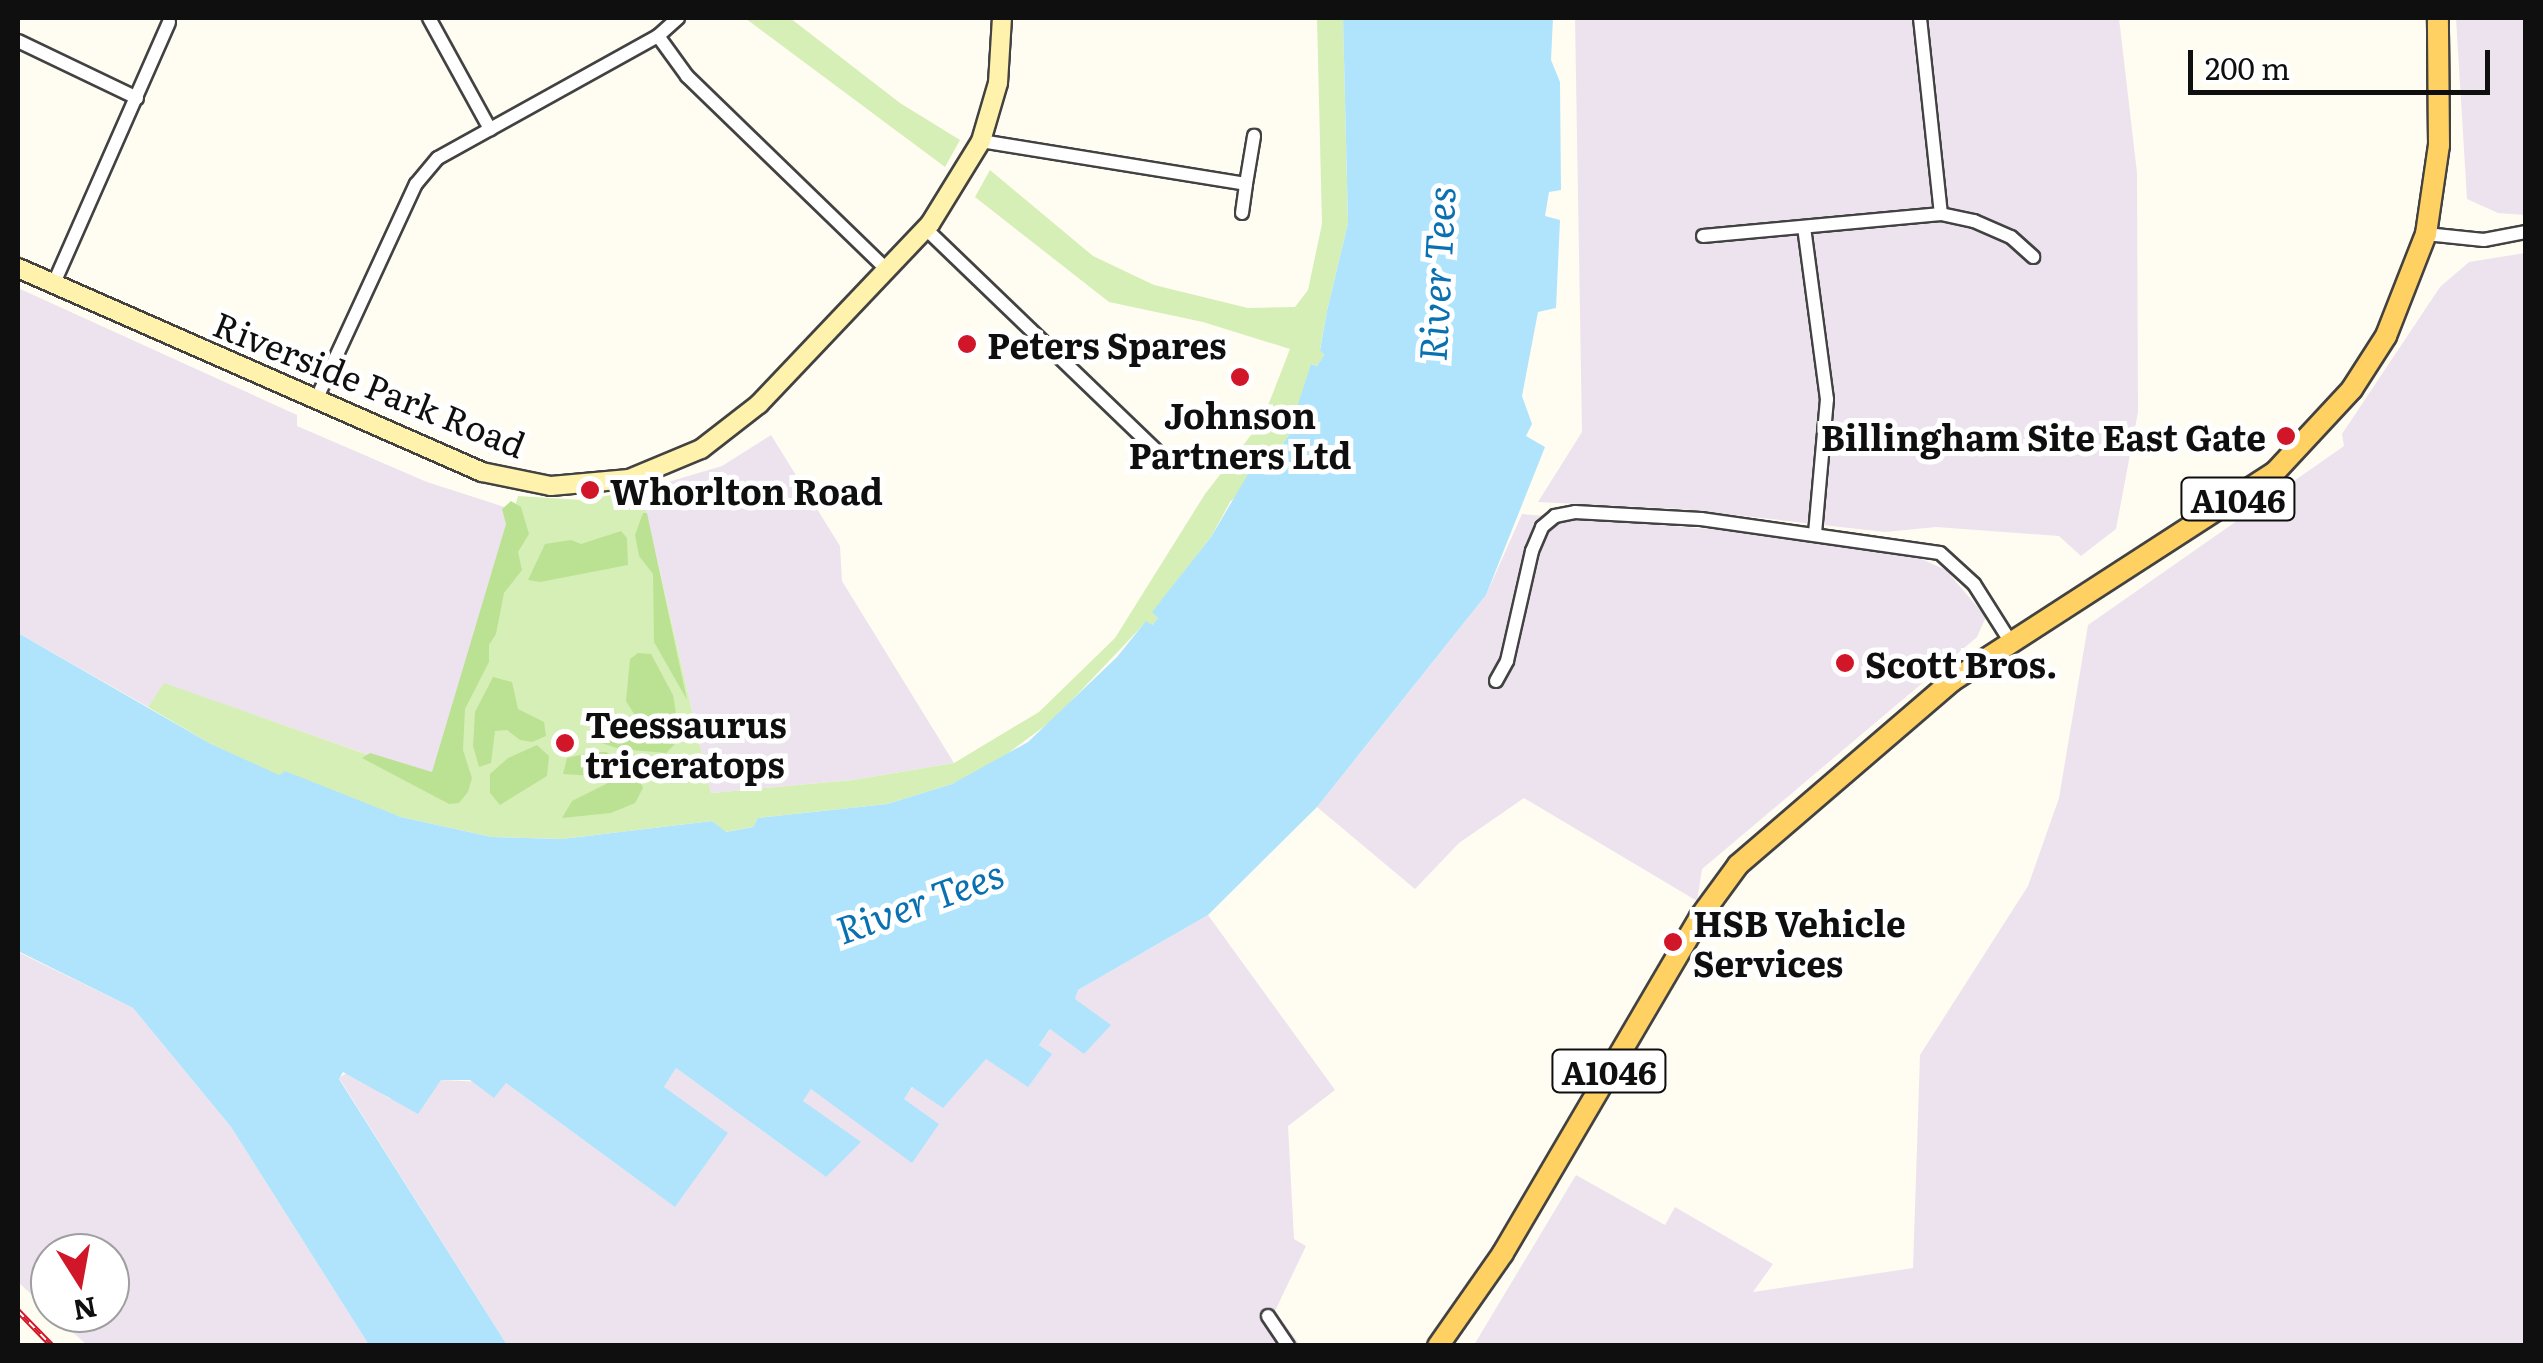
<!DOCTYPE html>
<html>
<head>
<meta charset="utf-8">
<style>
  body { margin:0 }
  #map { position:relative; width:2543px; height:1363px; overflow:hidden; background:#fffcf2; font-family:Literata,serif }
  div>[style] { position:absolute }
  [style*='--x'] { left:calc(var(--x)*1px); top:calc(var(--y)*1px); width:calc(var(--w)*1px); rotate:calc(var(--a)*1deg) }
  .industrial>* { inset:0; background:#ede3ef }
  .green>* { inset:0; background:#d6efb6 }
  .forest>* { inset:0; background:#bbe293 }
  .water>* { inset:0; background:#b0e4fd }
  .roads { filter:drop-shadow(2px 0 #424242) drop-shadow(-2px 0 #424242) drop-shadow(0 2px #424242) drop-shadow(0 -2px #424242) }
  .street>* { height:12px; margin:-6px; padding:0 6px; transform-origin:6px; border-radius:6px; background:#fff }
  .secondary>* { height:18px; margin:-9px; padding:0 9px; transform-origin:9px; border-radius:9px; background:#fff2ad }
  .primary>* { height:20px; margin:-10px; padding:0 10px; transform-origin:10px; border-radius:10px; background:#ffd062 }
  .rail>* { height:6px; margin-top:-3px; transform-origin:0; background:repeating-linear-gradient(90deg,#fff 0 8px,#d11629 0 16px); box-sizing:border-box; border-block:2px solid #d11629 }
  .dots>* { width:28px; height:28px; translate:-50% -50%; box-sizing:border-box; border:5px solid #fff; border-radius:50% }
  span { translate:-50% -50%; white-space:nowrap; text-align:center; line-height:1.15; -webkit-text-stroke:10px #fff; paint-order:stroke }
  .shield-label span { padding:2px 8px; background:#fff; border:2px solid; border-radius:8px; -webkit-text-stroke-width:0 }
  .shield-label { font-size:32px; color:#0f0f0f; font-weight:700 }
  .poi-label { font-size:35px; color:#0f0f0f; font-weight:700 }
  .left { translate:0 -50%; text-align:left }
  .right { translate:-100% -50%; text-align:right }
  .street-label { font-size:35px; color:#0f0f0f }
  .water-label { font-size:38px; color:#0970b1; font-style:italic }
  .frame { position:absolute; inset:0; border:20px solid #0f0f0f; pointer-events:none }
  .north { position:absolute; left:30px; top:1233px; width:100px; height:100px; box-sizing:border-box; background:#fff; border:2px solid #9f9f9f; border-radius:50%; rotate:169deg; font-size:28px; font-weight:700; line-height:40px; text-align:center; color:#0f0f0f }
  .north::after { content:''; display:block; margin:auto; width:35px; height:45px; background:#d11629; clip-path:polygon(50% 0,100% 100%,50% 72%,0 100%) }
  .scale { position:absolute; left:2188px; top:50px; width:302px; height:45px; box-sizing:border-box; border:5px solid #0f0f0f; border-top:0; padding-left:12px; font-size:30px; line-height:35px; white-space:nowrap; color:#0f0f0f; -webkit-text-stroke:8px #fff; paint-order:stroke }
</style>
</head>
<body>
<div id="map">
  <div class="industrial">
    <i style="clip-path:polygon(1575px 18px,2119px 18px,2137px 173px,2138px 412px,2116px 529px,2081px 556px,2059px 536px,1936px 527px,1885px 532px,1682px 509px,1538px 502px,1582px 432px)"></i>
    <i style="clip-path:polygon(2456px 18px,2525px 18px,2525px 215px,2498px 213px,2467px 199px)"></i>
    <i style="clip-path:polygon(2525px 253px,2525px 1345px,1474px 1345px,1576px 1175px,1665px 1225px,1675px 1207px,1773px 1264px,1753px 1292px,1913px 1268px,1920px 1055px,2028px 886px,2059px 798px,2088px 625px,2344px 446px,2342px 434px,2440px 287px,2469px 262px)"></i>
    <i style="clip-path:polygon(18px 288px,297px 415px,297px 426px,427px 482px,514px 510px,435px 778px,165px 684px,148px 707px,18px 633px)"></i>
    <i style="clip-path:polygon(771px 435px,840px 546px,842px 581px,954px 763px,853px 780px,711px 793px,641px 490px,722px 466px)"></i>
    <i style="clip-path:polygon(1522px 514px,1772px 534px,1901px 550px,1946px 570px,1986px 617px,1977px 637px,1702px 869px,1697px 901px,1524px 798px,1459px 843px,1415px 889px,1317px 807px,1486px 595px)"></i>
    <i style="clip-path:polygon(1208px 915px,1335px 1090px,1288px 1126px,1294px 1239px,1306px 1246px,1275px 1311px,1300px 1345px,507px 1345px,339px 1078px,348px 1072px,390px 1099px,441px 1080px,506px 1083px,674px 1206px,664px 1087px,676px 1068px,826px 1177px,803px 1100px,811px 1089px,904px 1098px,913px 1087px,986px 1059px,1051px 1054px,1039px 1045px,1078px 990px)"></i>
    <i style="clip-path:polygon(18px 952px,133px 1008px,231px 1127px,369px 1345px,87px 1345px,51px 1313px,110px 1313px,110px 1253px,50px 1253px,50px 1312px,18px 1282px)"></i>
  </div>
  <div class="green">
    <i style="clip-path:polygon(745px 18px,790px 18px,900px 103px,960px 140px,945px 167px)"></i>
    <i style="clip-path:polygon(1317px 18px,1343px 18px,1348px 223px,1327px 311px,1320px 349px,1324px 355px,1317px 366px,1312px 364px,1301px 414px,1276px 456px,1230px 502px,1211px 537px,1153px 612px,1158px 618px,1151px 626px,1146px 622px,1054px 719px,995px 763px,952px 784px,887px 804px,758px 818px,753px 827px,725px 832px,712px 821px,562px 839px,492px 837px,401px 817px,279px 776px,211px 744px,148px 707px,164px 683px,434px 778px,518px 496px,582px 500px,641px 490px,711px 793px,853px 780px,954px 763px,1039px 712px,1115px 638px,1205px 494px,1262px 421px,1290px 349px,1203px 322px,1109px 302px,975px 197px,990px 170px,1093px 256px,1154px 285px,1248px 308px,1295px 307px,1308px 290px,1322px 224px)"></i>
  </div>
  <div class="forest">
    <i style="clip-path:polygon(511px 501px,521px 507px,529px 534px,518px 552px,522px 570px,504px 593px,496px 634px,489px 645px,489px 662px,465px 709px,463px 750px,472px 778px,468px 792px,459px 803px,449px 804px,362px 758px,370px 753px,432px 772px,506px 524px,502px 509px)"></i>
    <i style="clip-path:polygon(643px 513px,647px 513px,687px 700px,654px 642px,653px 574px,639px 556px,635px 535px)"></i>
    <i style="clip-path:polygon(621px 531px,627px 538px,628px 565px,540px 582px,528px 580px,545px 544px,571px 540px,581px 544px)"></i>
    <i style="clip-path:polygon(638px 653px,651px 654px,673px 695px,679px 731px,675px 744px,666px 753px,620px 749px,592px 740px,593px 729px,599px 726px,616px 724px,637px 730px,641px 725px,626px 701px,630px 659px)"></i>
    <i style="clip-path:polygon(493px 677px,512px 682px,518px 709px,544px 722px,546px 736px,532px 742px,520px 740px,507px 730px,495px 731px,491px 763px,479px 767px,473px 746px,475px 712px)"></i>
    <i style="clip-path:polygon(537px 745px,549px 756px,547px 776px,500px 805px,490px 793px,490px 774px,508px 758px)"></i>
    <i style="clip-path:polygon(593px 752px,606px 752px,625px 763px,593px 776px,563px 774px,567px 758px)"></i>
    <i style="clip-path:polygon(630px 772px,637px 773px,643px 788px,635px 803px,611px 813px,562px 818px,572px 801px)"></i>
  </div>
  <div class="water">
    <i style="clip-path:polygon(1343px 18px,1553px 18px,1551px 60px,1560px 82px,1561px 190px,1549px 192px,1545px 216px,1560px 220px,1556px 308px,1538px 312px,1522px 396px,1532px 424px,1526px 436px,1545px 447px,1486px 595px,1317px 807px,1208px 915px,1078px 990px,1075px 999px,1111px 1025px,1084px 1054px,1050px 1029px,1039px 1045px,1052px 1054px,1028px 1087px,986px 1059px,943px 1108px,912px 1087px,904px 1099px,939px 1124px,912px 1163px,811px 1089px,803px 1101px,861px 1142px,826px 1177px,676px 1068px,664px 1087px,728px 1133px,675px 1207px,506px 1083px,494px 1098px,470px 1080px,441px 1080px,418px 1114px,343px 1072px,339px 1079px,507px 1345px,369px 1345px,231px 1127px,133px 1008px,18px 951px,18px 633px,211px 744px,279px 775px,285px 771px,401px 817px,492px 837px,562px 839px,712px 821px,726px 832px,753px 827px,758px 818px,887px 804px,952px 784px,1028px 742px,1117px 657px,1146px 621px,1152px 625px,1158px 618px,1152px 612px,1211px 537px,1254px 464px,1265px 466px,1276px 456px,1301px 414px,1297px 407px,1311px 364px,1317px 366px,1324px 355px,1320px 350px,1327px 311px,1348px 223px)"></i>
  </div>
  <div class="roads">
    <div class="street">
      <i style="--x:429;--y:18;--w:127;--a:61.2"></i>
      <i style="--x:1920;--y:18;--w:197;--a:83.9"></i>
      <i style="--x:658;--y:36;--w:49;--a:54.1"></i>
      <i style="--x:687;--y:76;--w:280;--a:44.1"></i>
      <i style="--x:18;--y:41;--w:132;--a:25.6"></i>
      <i style="--x:981;--y:141;--w:268;--a:9.2"></i>
      <i style="--x:1246;--y:184;--w:49;--a:-80.5"></i>
      <i style="--x:1242;--y:213;--w:29;--a:-82"></i>
      <i style="--x:1804;--y:227;--w:174;--a:82.4"></i>
      <i style="--x:1827;--y:399;--w:135;--a:95.1"></i>
      <i style="--x:926;--y:229;--w:322;--a:43.9"></i>
      <i style="--x:2426;--y:234;--w:58;--a:5.9"></i>
      <i style="--x:2484;--y:240;--w:43;--a:-10.8"></i>
      <i style="--x:1703;--y:236;--w:239;--a:-5.3"></i>
      <i style="--x:1941;--y:214;--w:34;--a:12"></i>
      <i style="--x:1974;--y:221;--w:40;--a:23.4"></i>
      <i style="--x:2011;--y:237;--w:30;--a:42"></i>
      <i style="--x:54;--y:283;--w:285;--a:-66.2"></i>
      <i style="--x:316;--y:400;--w:238;--a:-65.2"></i>
      <i style="--x:416;--y:184;--w:34;--a:-50"></i>
      <i style="--x:438;--y:158;--w:252;--a:-29"></i>
      <i style="--x:658;--y:36;--w:27;--a:-42"></i>
      <i style="--x:1496;--y:681;--w:23;--a:-61"></i>
      <i style="--x:1507;--y:661;--w:113;--a:-77.2"></i>
      <i style="--x:1532;--y:551;--w:26;--a:-67"></i>
      <i style="--x:1542;--y:527;--w:17;--a:-40"></i>
      <i style="--x:1555;--y:516;--w:20;--a:-11"></i>
      <i style="--x:1575;--y:512;--w:126;--a:3.2"></i>
      <i style="--x:1701;--y:519;--w:241;--a:8.1"></i>
      <i style="--x:1940;--y:553;--w:46;--a:42.4"></i>
      <i style="--x:1974;--y:584;--w:67;--a:57.7"></i>
      <i style="--x:1268;--y:1316;--w:36;--a:56"></i>
    </div>
    <div class="secondary">
      <i style="--x:18;--y:268;--w:507;--a:23.73"></i>
      <i style="--x:482;--y:472;--w:70;--a:11.5"></i>
      <i style="--x:551;--y:486;--w:78;--a:-5.1"></i>
      <i style="--x:629;--y:479;--w:78;--a:-22.6"></i>
      <i style="--x:701;--y:449;--w:73;--a:-37.8"></i>
      <i style="--x:759;--y:404;--w:248;--a:-46.5"></i>
      <i style="--x:930;--y:224;--w:97;--a:-58.4"></i>
      <i style="--x:981;--y:141;--w:60;--a:-73.7"></i>
      <i style="--x:998;--y:83;--w:65;--a:-86.5"></i>
    </div>
    <div class="primary">
      <i style="--x:1438;--y:1346;--w:113;--a:-55"></i>
      <i style="--x:1503;--y:1253;--w:389;--a:-59.6"></i>
      <i style="--x:1700;--y:917;--w:64;--a:-53.8"></i>
      <i style="--x:1738;--y:865;--w:282;--a:-40.7"></i>
      <i style="--x:1952;--y:681;--w:385;--a:-32.9"></i>
      <i style="--x:2275;--y:472;--w:113;--a:-47.1"></i>
      <i style="--x:2352;--y:389;--w:63;--a:-57.3"></i>
      <i style="--x:2386;--y:336;--w:110;--a:-68.6"></i>
      <i style="--x:2426;--y:234;--w:90;--a:-81.7"></i>
      <i style="--x:2439;--y:145;--w:127;--a:-90.5"></i>
    </div>
  </div>
  <div class="rail">
    <i style="--x:18;--y:1311;--w:49;--a:45.8"></i>
  </div>
  <div class="dots">
    <i style="left:967px;top:344px;background:#d11629"></i>
    <i style="left:1240px;top:377px;background:#d11629"></i>
    <i style="left:2286px;top:436px;background:#d11629"></i>
    <i style="left:590px;top:490px;background:#d11629"></i>
    <i style="left:1845px;top:663px;background:#d11629"></i>
    <i style="left:565px;top:743px;background:#d11629"></i>
    <i style="left:1673px;top:942px;background:#d11629"></i>
  </div>
  <div class="shield-label">
    <span style="left:2238px;top:499px">A1046</span>
    <span style="left:1609px;top:1071px">A1046</span>
  </div>
  <div class="poi-label">
    <span class="left" style="left:987px;top:344px">Peters Spares</span>
    <span style="left:1240px;top:434px">Johnson<br>Partners Ltd</span>
    <span class="right" style="left:2266px;top:436px">Billingham Site East Gate</span>
    <span class="left" style="left:610px;top:490px">Whorlton Road</span>
    <span class="left" style="left:1865px;top:663px">Scott Bros.</span>
    <span class="left" style="left:585px;top:743px">Teessaurus<br>triceratops</span>
    <span class="left" style="left:1693px;top:942px">HSB Vehicle<br>Services</span>
  </div>
  <div class="street-label">
    <span style="left:370px;top:383px;rotate:22deg">Riverside Park Road</span>
  </div>
  <div class="water-label">
    <span style="left:1435px;top:274px;rotate:-87deg">River Tees</span>
    <span style="left:919px;top:900px;rotate:-20deg">River Tees</span>
  </div>
  <div class="frame"></div>
  <div class="north">N</div>
  <div class="scale">200 m</div>
</div>
</body>
</html>
